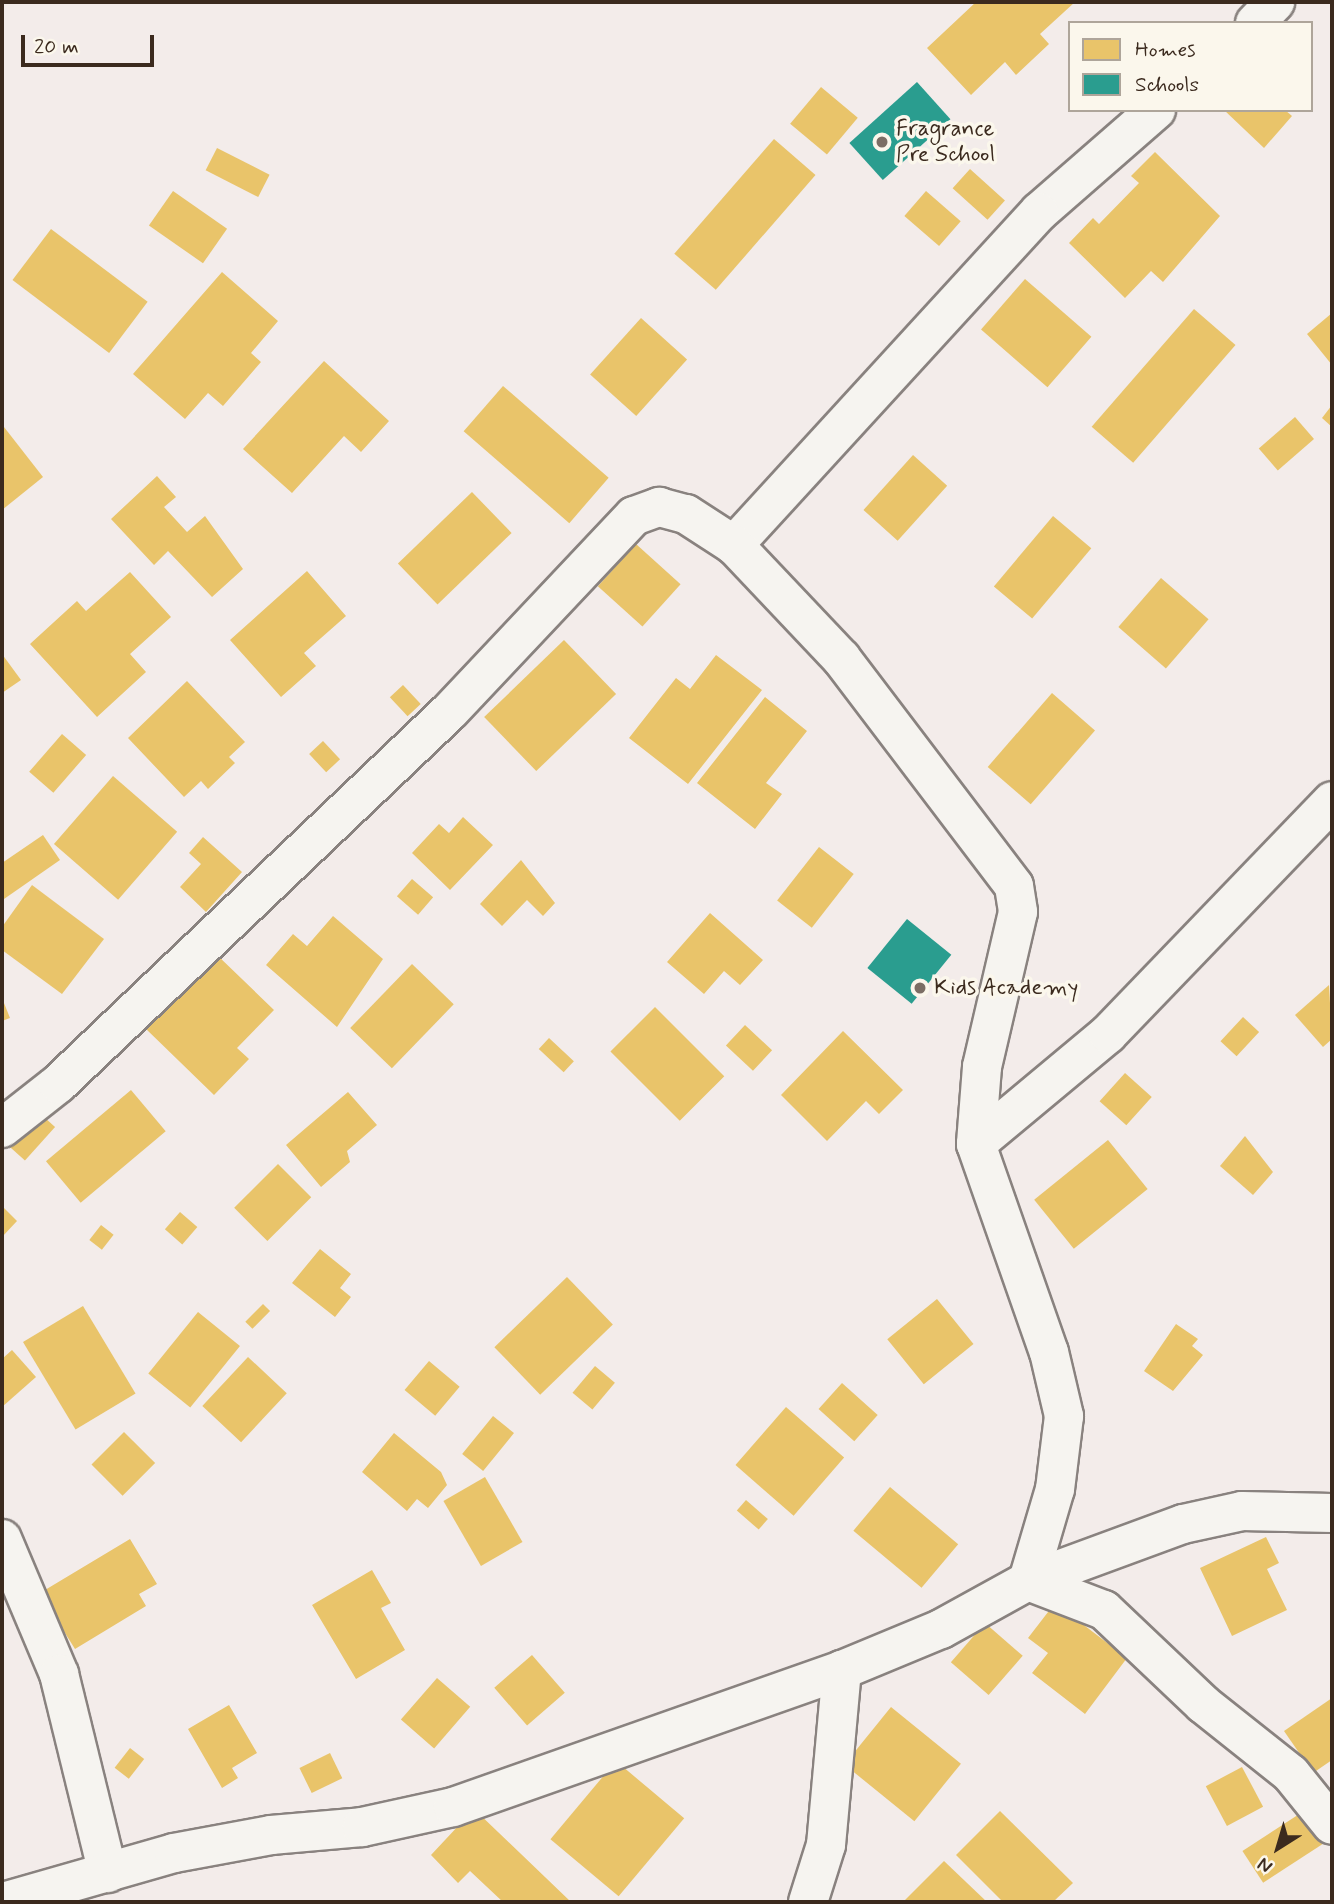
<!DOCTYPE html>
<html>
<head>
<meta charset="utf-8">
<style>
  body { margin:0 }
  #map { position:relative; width:1334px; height:1904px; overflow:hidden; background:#f3ecea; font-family:Mynerve,sans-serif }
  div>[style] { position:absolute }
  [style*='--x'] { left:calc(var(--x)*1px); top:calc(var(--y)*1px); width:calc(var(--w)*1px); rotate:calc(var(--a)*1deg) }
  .homes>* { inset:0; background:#e9c46a; transform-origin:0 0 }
  .schools>* { inset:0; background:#2a9d8f; transform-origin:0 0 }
  .roads { filter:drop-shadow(2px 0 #89827f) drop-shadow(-2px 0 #89827f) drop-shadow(0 2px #89827f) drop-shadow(0 -2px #89827f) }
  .street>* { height:38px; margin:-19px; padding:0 19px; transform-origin:19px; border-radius:19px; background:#f6f4f0 }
  .dots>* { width:19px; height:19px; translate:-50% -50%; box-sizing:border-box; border:4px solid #fbf7ec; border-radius:50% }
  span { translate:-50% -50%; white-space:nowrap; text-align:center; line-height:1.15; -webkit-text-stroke:7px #fbf7ec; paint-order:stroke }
  .poi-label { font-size:23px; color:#3b2a1e }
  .left { translate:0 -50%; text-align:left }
  .frame { position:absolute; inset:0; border:4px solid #3b2a1e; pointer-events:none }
  .legend { position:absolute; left:1068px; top:21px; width:245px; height:91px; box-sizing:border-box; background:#fbf7ec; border:2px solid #aea59a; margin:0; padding:9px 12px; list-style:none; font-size:21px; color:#3b2a1e }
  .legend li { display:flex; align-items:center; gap:14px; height:35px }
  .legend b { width:35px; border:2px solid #aea59a }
  .north { position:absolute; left:1243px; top:1813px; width:70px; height:70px; -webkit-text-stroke:5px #fbf7ec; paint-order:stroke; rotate:217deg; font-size:19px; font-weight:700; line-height:28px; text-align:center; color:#3b2a1e }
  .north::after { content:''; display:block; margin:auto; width:24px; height:32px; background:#3b2a1e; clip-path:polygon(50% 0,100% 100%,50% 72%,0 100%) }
  .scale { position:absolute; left:21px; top:35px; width:133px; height:32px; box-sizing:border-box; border:4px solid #3b2a1e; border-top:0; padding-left:9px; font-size:21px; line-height:24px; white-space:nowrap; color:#3b2a1e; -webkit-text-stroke:5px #fbf7ec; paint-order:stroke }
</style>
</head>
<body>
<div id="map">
  <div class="homes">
    <i style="clip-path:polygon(976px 2px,1075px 2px,1040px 34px,1049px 44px,1016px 75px,1005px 62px,971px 95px,927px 48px)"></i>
    <i style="left:821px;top:87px;width:48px;height:48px;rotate:40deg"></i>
    <i style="clip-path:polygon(1224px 110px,1285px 110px,1292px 116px,1264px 148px)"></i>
    <i style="left:774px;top:139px;width:55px;height:152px;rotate:41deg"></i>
    <i style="left:217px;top:148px;width:59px;height:25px;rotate:27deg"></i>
    <i style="clip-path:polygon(1155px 152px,1220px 216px,1163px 282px,1151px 271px,1125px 298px,1069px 243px,1093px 218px,1099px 224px,1139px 183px,1131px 176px)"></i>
    <i style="left:970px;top:169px;width:47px;height:26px;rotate:42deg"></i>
    <i style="left:173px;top:191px;width:66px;height:42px;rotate:35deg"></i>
    <i style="left:926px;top:191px;width:46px;height:33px;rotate:41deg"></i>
    <i style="left:51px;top:229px;width:121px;height:64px;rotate:37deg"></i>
    <i style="clip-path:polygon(222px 272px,278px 321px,251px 353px,261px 362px,223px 406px,208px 393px,185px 419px,133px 374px)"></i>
    <i style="left:1025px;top:279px;width:88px;height:67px;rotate:41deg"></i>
    <i style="left:1194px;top:309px;width:55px;height:156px;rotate:41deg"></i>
    <i style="clip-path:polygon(1332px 313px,1332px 365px,1307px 334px)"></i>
    <i style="left:641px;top:318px;width:62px;height:76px;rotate:42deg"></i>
    <i style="clip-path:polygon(324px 361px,389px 421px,361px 452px,344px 436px,292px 493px,243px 449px)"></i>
    <i style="left:503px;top:386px;width:140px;height:60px;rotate:41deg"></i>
    <i style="clip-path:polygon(1332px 405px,1332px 427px,1322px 418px)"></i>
    <i style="left:1295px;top:417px;width:29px;height:48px;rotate:49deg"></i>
    <i style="clip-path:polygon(4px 427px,43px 477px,2px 510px,2px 429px)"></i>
    <i style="left:913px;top:455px;width:46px;height:74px;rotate:42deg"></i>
    <i style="clip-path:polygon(157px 476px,176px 497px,164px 507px,187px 532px,205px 516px,243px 569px,212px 597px,168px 551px,154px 565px,111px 519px)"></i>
    <i style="left:472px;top:492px;width:57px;height:103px;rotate:46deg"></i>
    <i style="left:1053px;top:516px;width:50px;height:92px;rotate:40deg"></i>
    <i style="left:636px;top:544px;width:60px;height:57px;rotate:42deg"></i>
    <i style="clip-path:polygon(307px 571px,346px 616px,304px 653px,316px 666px,281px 697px,230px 640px)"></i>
    <i style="clip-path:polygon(130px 572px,171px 617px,130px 654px,146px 672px,97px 717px,30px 644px,77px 601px,86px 611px)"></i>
    <i style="left:1161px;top:578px;width:63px;height:65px;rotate:41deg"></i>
    <i style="left:564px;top:640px;width:75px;height:111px;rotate:46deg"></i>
    <i style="clip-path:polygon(2px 654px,21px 680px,2px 693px)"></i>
    <i style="clip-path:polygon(716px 655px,762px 690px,688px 784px,629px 738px,676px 678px,690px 689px)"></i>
    <i style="clip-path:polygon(187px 681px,245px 742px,229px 757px,235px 763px,208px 789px,201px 781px,184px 797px,128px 738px)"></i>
    <i style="left:403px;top:685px;width:26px;height:18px;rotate:47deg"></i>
    <i style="left:1052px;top:693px;width:57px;height:98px;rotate:41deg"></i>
    <i style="clip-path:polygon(765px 697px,807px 731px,766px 783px,782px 794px,755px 829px,697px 783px)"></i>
    <i style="left:62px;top:734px;width:32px;height:50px;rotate:41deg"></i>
    <i style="left:323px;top:741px;width:25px;height:19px;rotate:47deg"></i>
    <i style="left:113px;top:776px;width:85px;height:90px;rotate:41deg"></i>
    <i style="clip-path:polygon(463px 817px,493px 845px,450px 890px,412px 853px,439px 824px,449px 833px)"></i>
    <i style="clip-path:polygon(43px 835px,60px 860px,4px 899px,2px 863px)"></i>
    <i style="clip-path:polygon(203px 837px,242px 872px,206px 912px,180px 887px,201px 864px,189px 853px)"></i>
    <i style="left:819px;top:847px;width:44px;height:68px;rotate:38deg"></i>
    <i style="clip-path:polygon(521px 860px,555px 903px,543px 916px,527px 900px,502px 926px,480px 904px)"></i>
    <i style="left:412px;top:879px;width:28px;height:23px;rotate:41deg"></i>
    <i style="clip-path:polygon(32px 885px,104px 939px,62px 994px,2px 950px,2px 927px)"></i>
    <i style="clip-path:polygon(710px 913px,763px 960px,740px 985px,724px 971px,704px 994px,667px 962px)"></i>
    <i style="clip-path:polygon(333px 916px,383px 959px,337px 1027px,266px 965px,293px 934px,307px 946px)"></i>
    <i style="clip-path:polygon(216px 954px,274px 1010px,237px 1048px,249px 1059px,214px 1095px,145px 1028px)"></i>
    <i style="left:412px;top:964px;width:58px;height:89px;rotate:44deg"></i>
    <i style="clip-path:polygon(1329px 985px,1332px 1039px,1323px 1047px,1295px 1015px)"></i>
    <i style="clip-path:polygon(2px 998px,10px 1018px,2px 1021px)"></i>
    <i style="left:655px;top:1007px;width:98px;height:63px;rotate:45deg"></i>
    <i style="left:1243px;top:1017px;width:22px;height:33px;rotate:43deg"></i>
    <i style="left:745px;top:1025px;width:37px;height:28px;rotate:43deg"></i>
    <i style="clip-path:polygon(843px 1031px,903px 1090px,879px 1114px,866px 1101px,827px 1141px,781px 1095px)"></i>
    <i style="left:549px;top:1038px;width:34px;height:15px;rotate:43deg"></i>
    <i style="left:1125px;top:1073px;width:36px;height:38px;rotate:42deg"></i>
    <i style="left:131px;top:1090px;width:54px;height:111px;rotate:50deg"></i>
    <i style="clip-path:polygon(348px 1092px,377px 1125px,347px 1151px,350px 1162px,321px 1187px,286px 1145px)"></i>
    <i style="left:35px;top:1109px;width:27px;height:45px;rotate:42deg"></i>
    <i style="clip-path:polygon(1245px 1136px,1273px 1172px,1253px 1195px,1220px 1166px)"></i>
    <i style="left:1108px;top:1140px;width:63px;height:95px;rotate:51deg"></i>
    <i style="left:278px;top:1164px;width:47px;height:62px;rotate:45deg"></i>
    <i style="clip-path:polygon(2px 1206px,17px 1221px,2px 1237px)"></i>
    <i style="left:180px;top:1212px;width:23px;height:23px;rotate:41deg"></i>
    <i style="left:101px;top:1225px;width:16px;height:19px;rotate:38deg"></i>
    <i style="clip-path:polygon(320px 1249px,351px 1274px,340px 1288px,351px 1297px,335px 1317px,292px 1283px)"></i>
    <i style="left:567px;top:1277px;width:66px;height:101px;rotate:46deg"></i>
    <i style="left:937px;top:1299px;width:58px;height:64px;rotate:51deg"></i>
    <i style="left:263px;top:1304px;width:10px;height:25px;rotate:45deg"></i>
    <i style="left:83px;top:1306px;width:102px;height:70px;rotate:59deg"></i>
    <i style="left:198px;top:1312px;width:54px;height:79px;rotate:39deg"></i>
    <i style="clip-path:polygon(1176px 1324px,1198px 1339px,1192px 1346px,1203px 1355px,1173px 1391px,1144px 1371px)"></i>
    <i style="clip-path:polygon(12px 1350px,36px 1377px,2px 1407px,2px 1359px)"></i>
    <i style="left:248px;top:1357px;width:53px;height:67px;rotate:43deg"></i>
    <i style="left:429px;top:1361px;width:40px;height:38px;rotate:40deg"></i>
    <i style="left:595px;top:1366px;width:26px;height:35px;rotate:40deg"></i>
    <i style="left:842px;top:1383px;width:48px;height:35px;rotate:42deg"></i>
    <i style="left:786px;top:1407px;width:77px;height:77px;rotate:41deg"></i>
    <i style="left:493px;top:1416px;width:27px;height:49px;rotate:39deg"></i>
    <i style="left:124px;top:1432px;width:44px;height:46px;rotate:45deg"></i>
    <i style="clip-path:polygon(394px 1433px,441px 1472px,447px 1485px,428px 1508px,417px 1499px,407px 1511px,362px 1472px)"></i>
    <i style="left:485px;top:1477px;width:75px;height:48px;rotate:60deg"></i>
    <i style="left:890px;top:1487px;width:89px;height:57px;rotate:40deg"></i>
    <i style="left:746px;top:1500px;width:29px;height:14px;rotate:41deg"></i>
    <i style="clip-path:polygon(1266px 1537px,1279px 1563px,1267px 1569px,1287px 1610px,1232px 1636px,1200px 1568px)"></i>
    <i style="clip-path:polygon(130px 1539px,157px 1584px,139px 1594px,146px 1606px,75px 1649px,40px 1593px)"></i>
    <i style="clip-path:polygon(372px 1570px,391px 1603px,381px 1608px,405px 1650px,356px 1679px,312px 1605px)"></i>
    <i style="clip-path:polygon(1055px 1603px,1127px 1658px,1085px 1714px,1032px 1673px,1048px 1653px,1028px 1638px)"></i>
    <i style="left:985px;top:1623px;width:50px;height:52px;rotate:41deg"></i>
    <i style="left:532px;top:1655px;width:50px;height:50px;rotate:49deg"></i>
    <i style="left:437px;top:1678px;width:44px;height:55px;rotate:41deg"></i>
    <i style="clip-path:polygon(1332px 1698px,1332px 1760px,1313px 1773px,1284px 1731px)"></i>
    <i style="clip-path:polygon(229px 1705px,257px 1753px,232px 1768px,238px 1778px,222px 1788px,188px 1729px)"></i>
    <i style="left:891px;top:1707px;width:90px;height:74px;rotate:39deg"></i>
    <i style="left:130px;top:1748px;width:18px;height:25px;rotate:38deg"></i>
    <i style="left:330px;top:1753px;width:28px;height:34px;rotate:64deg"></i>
    <i style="left:616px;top:1761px;width:89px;height:102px;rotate:40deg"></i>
    <i style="left:1242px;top:1767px;width:45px;height:41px;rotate:62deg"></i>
    <i style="clip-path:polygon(474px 1809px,571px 1902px,503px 1902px,470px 1871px,458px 1883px,431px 1855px)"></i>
    <i style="left:1307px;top:1809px;width:38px;height:77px;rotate:57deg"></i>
    <i style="clip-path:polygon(1000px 1811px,1073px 1883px,1053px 1902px,1003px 1902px,956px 1855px)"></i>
    <i style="clip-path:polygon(944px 1861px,987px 1902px,903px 1902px)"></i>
  </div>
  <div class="schools">
    <i style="left:917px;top:82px;width:50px;height:91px;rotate:48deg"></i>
    <i style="left:907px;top:919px;width:57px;height:63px;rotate:39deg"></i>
  </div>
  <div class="roads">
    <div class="street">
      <i style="--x:1255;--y:23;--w:29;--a:-46"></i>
      <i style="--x:1156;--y:110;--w:155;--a:138.9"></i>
      <i style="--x:1039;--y:212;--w:452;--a:132.5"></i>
      <i style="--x:734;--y:545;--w:156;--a:46.6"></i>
      <i style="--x:841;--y:658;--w:286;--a:52.8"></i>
      <i style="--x:1014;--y:886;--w:26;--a:81"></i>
      <i style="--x:1018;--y:912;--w:159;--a:103.1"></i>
      <i style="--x:982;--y:1067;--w:77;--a:94.5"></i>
      <i style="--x:976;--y:1144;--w:220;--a:70.7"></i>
      <i style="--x:1049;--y:1352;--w:66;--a:76.8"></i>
      <i style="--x:1064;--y:1416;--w:74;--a:97"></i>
      <i style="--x:1055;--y:1489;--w:96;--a:106.4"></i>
      <i style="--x:1028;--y:1581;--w:81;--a:20.9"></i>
      <i style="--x:1104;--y:1610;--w:137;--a:43.5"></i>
      <i style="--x:1203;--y:1704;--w:112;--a:38.5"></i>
      <i style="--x:1291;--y:1774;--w:65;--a:51.2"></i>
      <i style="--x:2;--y:1128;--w:71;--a:-38.2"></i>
      <i style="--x:58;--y:1084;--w:541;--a:-43.58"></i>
      <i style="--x:450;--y:711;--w:268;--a:-46.7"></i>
      <i style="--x:634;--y:516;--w:27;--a:-20"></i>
      <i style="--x:659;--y:507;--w:28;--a:15"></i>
      <i style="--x:686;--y:514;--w:57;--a:32.9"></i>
      <i style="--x:976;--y:1144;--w:172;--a:-39.8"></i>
      <i style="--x:1108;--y:1034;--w:323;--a:-46.1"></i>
      <i style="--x:2;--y:1539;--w:147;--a:67.1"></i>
      <i style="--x:59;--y:1674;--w:205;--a:76.2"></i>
      <i style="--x:3;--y:1902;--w:178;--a:-16"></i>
      <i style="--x:174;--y:1853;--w:99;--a:-10.5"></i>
      <i style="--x:271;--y:1835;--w:91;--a:-5"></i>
      <i style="--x:362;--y:1827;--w:93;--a:-12.4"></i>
      <i style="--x:453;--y:1807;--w:412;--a:-19.4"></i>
      <i style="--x:842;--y:1670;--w:107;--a:-22.5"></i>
      <i style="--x:941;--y:1629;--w:99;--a:-28.9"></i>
      <i style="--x:1028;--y:1581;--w:165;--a:-20.2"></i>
      <i style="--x:1183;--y:1524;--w:60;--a:-12.4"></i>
      <i style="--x:1242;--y:1511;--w:90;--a:1.3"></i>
      <i style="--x:808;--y:1902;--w:60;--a:-72.5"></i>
      <i style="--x:826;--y:1845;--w:176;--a:-84.8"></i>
    </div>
  </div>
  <div class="dots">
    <i style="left:882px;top:142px;background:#7b6e65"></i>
    <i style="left:920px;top:988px;background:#7b6e65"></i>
  </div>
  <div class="poi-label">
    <span class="left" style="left:896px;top:142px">Fragrance<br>Pre School</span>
    <span class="left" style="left:934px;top:988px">Kids Academy</span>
  </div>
  <div class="frame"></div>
  <ul class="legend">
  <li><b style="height:19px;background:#e9c46a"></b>Homes</li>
  <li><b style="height:19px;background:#2a9d8f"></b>Schools</li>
  </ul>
  <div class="north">N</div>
  <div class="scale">20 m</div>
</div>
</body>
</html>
